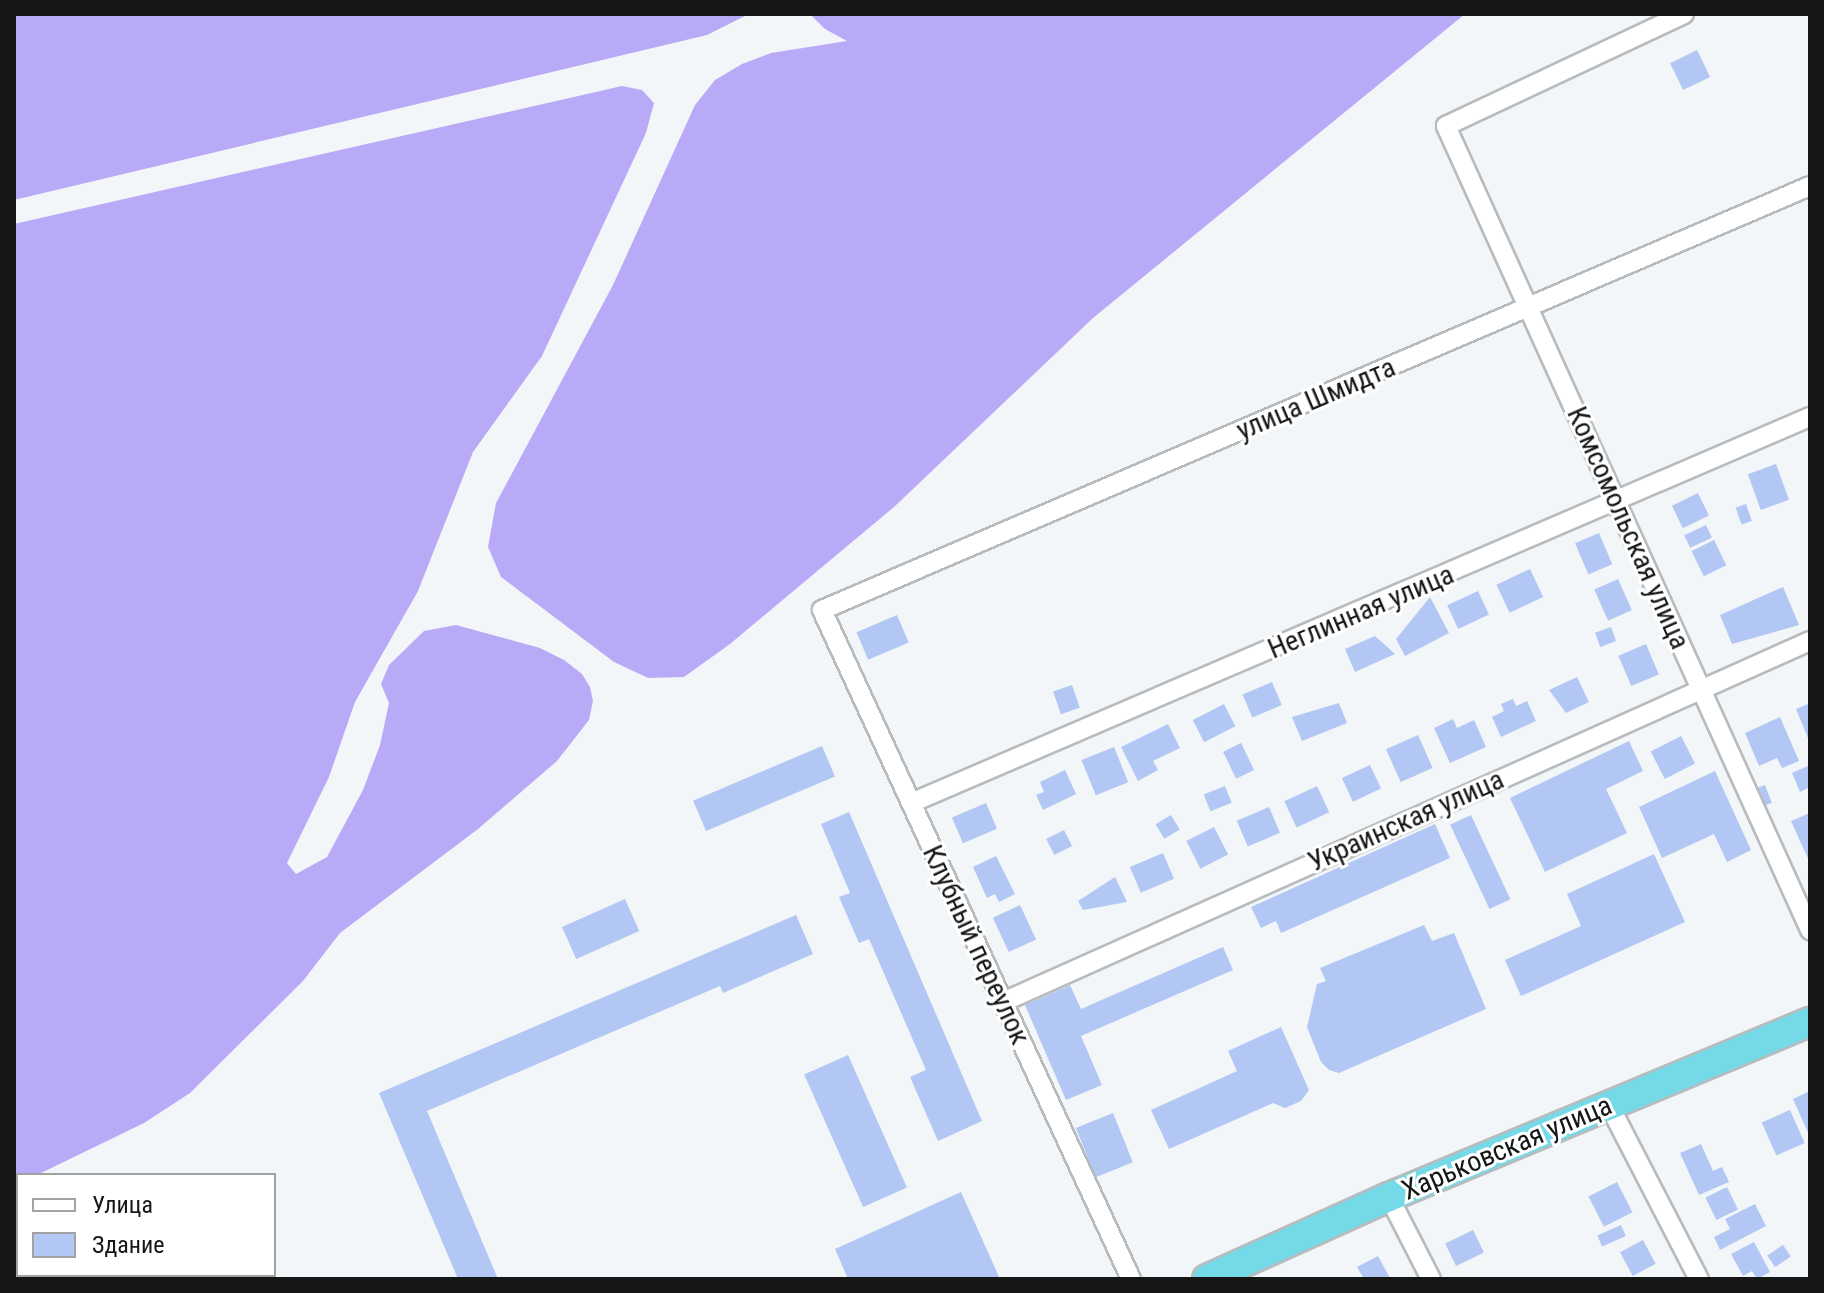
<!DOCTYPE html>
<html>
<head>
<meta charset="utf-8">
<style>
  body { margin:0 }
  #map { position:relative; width:1824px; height:1293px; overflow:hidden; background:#f3f6f9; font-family:"Roboto Condensed",sans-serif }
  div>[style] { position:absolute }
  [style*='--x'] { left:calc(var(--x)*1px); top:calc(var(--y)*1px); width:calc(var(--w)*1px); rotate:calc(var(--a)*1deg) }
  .forest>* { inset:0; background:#b9aaf8 }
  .building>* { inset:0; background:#b2c7f3; transform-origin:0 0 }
  .roads { filter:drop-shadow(2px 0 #b8bbbd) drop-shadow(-2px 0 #b8bbbd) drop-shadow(0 2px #b8bbbd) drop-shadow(0 -2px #b8bbbd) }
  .minor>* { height:18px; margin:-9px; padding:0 9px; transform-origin:9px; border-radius:9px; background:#fff }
  .highway>* { height:28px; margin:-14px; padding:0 14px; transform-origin:14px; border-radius:14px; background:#75dae8 }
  span { translate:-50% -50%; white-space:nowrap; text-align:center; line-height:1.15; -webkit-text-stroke:6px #fff; paint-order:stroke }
  .street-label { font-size:28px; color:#151717 }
  .frame { position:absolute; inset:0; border:16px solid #151717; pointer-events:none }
  .legend { position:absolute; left:16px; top:1173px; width:260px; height:104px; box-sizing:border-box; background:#fff; border:2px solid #a1a2a2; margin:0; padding:10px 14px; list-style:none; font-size:24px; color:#151717 }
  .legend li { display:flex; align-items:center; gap:16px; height:40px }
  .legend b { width:40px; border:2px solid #a1a2a2 }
</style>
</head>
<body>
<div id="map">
  <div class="forest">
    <i style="clip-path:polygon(14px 14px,749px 14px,707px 35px,14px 200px)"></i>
    <i style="clip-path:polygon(810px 14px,1465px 14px,1093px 318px,894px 507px,730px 644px,684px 677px,648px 678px,614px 662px,501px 577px,488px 547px,496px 503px,613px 285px,695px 105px,715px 80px,742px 64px,771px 53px,847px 41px,825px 29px)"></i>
    <i style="clip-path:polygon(622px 86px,642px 90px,654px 103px,646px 133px,542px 356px,473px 452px,418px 591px,355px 702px,329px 777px,287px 863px,296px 874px,327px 857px,363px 790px,380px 745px,389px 703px,381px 684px,389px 665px,424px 631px,456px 625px,540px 648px,564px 660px,582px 674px,590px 687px,593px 701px,589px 720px,557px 761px,478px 829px,340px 933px,303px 981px,190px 1093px,144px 1123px,37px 1175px,18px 1175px,18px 1184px,14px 1186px,14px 224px)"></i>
  </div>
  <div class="building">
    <i style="left:1697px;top:50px;width:30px;height:30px;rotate:64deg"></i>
    <i style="left:1776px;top:464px;width:38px;height:30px;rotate:70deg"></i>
    <i style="left:1698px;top:493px;width:25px;height:29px;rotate:64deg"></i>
    <i style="left:1746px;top:504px;width:18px;height:11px;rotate:71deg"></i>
    <i style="left:1706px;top:525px;width:14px;height:24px;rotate:65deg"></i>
    <i style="left:1599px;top:533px;width:34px;height:26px;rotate:67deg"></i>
    <i style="left:1714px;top:540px;width:28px;height:25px;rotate:64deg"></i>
    <i style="left:1530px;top:569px;width:31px;height:37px;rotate:65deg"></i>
    <i style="left:1618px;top:579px;width:34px;height:26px;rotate:66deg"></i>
    <i style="clip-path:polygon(1783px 587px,1799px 625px,1732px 644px,1720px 615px)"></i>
    <i style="left:1478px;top:591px;width:26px;height:34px;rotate:65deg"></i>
    <i style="clip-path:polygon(1430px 597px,1449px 633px,1405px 656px,1396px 639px)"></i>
    <i style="left:897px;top:615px;width:30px;height:44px;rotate:67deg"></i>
    <i style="left:1611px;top:627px;width:15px;height:17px;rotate:70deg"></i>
    <i style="clip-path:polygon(1375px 636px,1395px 654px,1355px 672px,1345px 649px)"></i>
    <i style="left:1646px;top:644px;width:33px;height:30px;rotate:67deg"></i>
    <i style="clip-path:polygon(1577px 677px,1589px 702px,1566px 713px,1549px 690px)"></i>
    <i style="left:1272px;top:682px;width:25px;height:32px;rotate:67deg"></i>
    <i style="left:1072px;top:685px;width:24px;height:20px;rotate:71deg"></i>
    <i style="clip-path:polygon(1513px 699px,1516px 706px,1527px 701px,1536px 721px,1501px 737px,1492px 717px,1504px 711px,1501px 704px)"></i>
    <i style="clip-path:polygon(1339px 703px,1347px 723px,1302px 741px,1292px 717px)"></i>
    <i style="clip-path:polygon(1810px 703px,1810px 743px,1796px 709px)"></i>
    <i style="left:1224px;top:704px;width:25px;height:35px;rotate:63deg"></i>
    <i style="clip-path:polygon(1780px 717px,1799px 761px,1782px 768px,1777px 758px,1759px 766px,1745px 733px)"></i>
    <i style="clip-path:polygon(1453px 719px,1457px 728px,1474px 720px,1486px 747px,1450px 763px,1434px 728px)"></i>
    <i style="clip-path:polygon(1168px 724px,1180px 748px,1153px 761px,1158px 770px,1138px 781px,1121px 747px)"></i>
    <i style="left:1418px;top:735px;width:36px;height:35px;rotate:66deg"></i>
    <i style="left:1681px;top:736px;width:31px;height:34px;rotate:63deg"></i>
    <i style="clip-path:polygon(1629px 741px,1643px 771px,1606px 789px,1627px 833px,1545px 872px,1510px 798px)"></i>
    <i style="left:1241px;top:743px;width:30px;height:20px;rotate:64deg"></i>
    <i style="left:822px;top:746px;width:33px;height:140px;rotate:67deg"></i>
    <i style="left:1114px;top:747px;width:38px;height:35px;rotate:68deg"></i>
    <i style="left:1370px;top:765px;width:26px;height:31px;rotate:65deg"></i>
    <i style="clip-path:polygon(1810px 765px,1810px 787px,1800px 792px,1792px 773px)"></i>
    <i style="clip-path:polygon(1065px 770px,1076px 794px,1043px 810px,1036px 795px,1044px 792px,1040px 782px)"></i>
    <i style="clip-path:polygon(1715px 771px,1751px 850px,1727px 862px,1714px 834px,1662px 858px,1639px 807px)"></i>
    <i style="left:1765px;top:785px;width:19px;height:21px;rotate:69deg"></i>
    <i style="left:1225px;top:786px;width:18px;height:23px;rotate:68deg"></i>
    <i style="left:1317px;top:786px;width:29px;height:36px;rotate:65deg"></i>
    <i style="left:986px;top:803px;width:28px;height:37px;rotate:67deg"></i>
    <i style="left:1269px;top:807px;width:28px;height:35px;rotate:67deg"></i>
    <i style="clip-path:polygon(849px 812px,982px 1121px,938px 1141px,910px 1077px,926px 1070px,869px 939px,859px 943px,839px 897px,850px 893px,821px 824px)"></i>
    <i style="clip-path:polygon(1810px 813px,1810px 863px,1791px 821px)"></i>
    <i style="left:1171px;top:815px;width:17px;height:18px;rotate:59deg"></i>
    <i style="left:1471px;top:815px;width:93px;height:23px;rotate:65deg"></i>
    <i style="clip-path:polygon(1435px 824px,1450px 858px,1281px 933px,1276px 921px,1261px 928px,1251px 907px)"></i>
    <i style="left:1214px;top:827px;width:31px;height:31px;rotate:63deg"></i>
    <i style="left:1064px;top:830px;width:18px;height:20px;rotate:63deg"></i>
    <i style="left:1163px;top:853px;width:28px;height:36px;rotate:67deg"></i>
    <i style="clip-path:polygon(1654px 854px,1685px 922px,1521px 996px,1505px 960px,1581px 926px,1567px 894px)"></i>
    <i style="clip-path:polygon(996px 856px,1015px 894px,999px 902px,995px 894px,987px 898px,973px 867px)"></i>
    <i style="clip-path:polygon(1115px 877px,1127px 902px,1083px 910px,1078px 901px)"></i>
    <i style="left:625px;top:899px;width:35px;height:69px;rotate:66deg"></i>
    <i style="left:1020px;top:905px;width:38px;height:30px;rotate:65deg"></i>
    <i style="clip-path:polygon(796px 915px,813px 954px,723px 993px,720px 986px,427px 1111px,498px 1279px,458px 1279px,379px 1093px)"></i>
    <i style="clip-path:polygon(1424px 925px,1432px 941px,1454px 933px,1486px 1009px,1339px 1073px,1329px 1070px,1321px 1062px,1307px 1027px,1317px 984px,1326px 981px,1320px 968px)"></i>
    <i style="clip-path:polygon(1223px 947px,1233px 970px,1081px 1036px,1102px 1085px,1066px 1100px,1025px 1005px,1070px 985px,1081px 1009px)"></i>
    <i style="clip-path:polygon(1281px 1027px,1309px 1090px,1301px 1101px,1285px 1108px,1273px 1103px,1169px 1149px,1151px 1110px,1237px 1071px,1228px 1051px)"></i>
    <i style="left:848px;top:1055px;width:145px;height:48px;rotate:66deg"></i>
    <i style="clip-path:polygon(1810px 1091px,1810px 1137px,1793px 1099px)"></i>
    <i style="left:1790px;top:1110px;width:36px;height:31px;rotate:66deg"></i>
    <i style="left:1113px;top:1113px;width:53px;height:40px;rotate:68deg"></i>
    <i style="clip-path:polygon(1701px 1144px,1713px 1171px,1722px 1167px,1729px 1182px,1699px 1195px,1680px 1153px)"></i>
    <i style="left:1617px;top:1182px;width:34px;height:32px;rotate:63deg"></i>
    <i style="left:1727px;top:1187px;width:25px;height:24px;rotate:64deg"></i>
    <i style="clip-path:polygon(961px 1192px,1000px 1279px,848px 1279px,835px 1249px)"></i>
    <i style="clip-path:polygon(1755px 1204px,1766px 1226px,1720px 1250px,1714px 1237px,1730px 1229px,1725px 1219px)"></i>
    <i style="left:1621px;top:1225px;width:12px;height:26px;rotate:66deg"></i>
    <i style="left:1473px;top:1230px;width:25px;height:31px;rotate:64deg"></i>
    <i style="left:1643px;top:1240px;width:27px;height:26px;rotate:62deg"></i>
    <i style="clip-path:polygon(1754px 1242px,1770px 1272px,1757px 1279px,1752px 1271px,1743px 1276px,1731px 1254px)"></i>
    <i style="left:1783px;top:1245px;width:14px;height:19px;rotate:56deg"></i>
    <i style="clip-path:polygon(1378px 1256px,1390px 1278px,1364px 1279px,1357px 1267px)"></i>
  </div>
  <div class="roads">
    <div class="minor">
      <i style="--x:1684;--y:14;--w:263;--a:154.8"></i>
      <i style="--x:1446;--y:126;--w:883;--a:65.64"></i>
      <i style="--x:911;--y:803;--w:978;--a:-23.24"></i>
      <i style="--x:1003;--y:1002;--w:884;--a:-24.1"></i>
      <i style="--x:1609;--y:1105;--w:196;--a:62.7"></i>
      <i style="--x:1389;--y:1197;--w:92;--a:62.9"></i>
      <i style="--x:1131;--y:1279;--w:737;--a:-114.79"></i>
      <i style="--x:822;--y:610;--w:1075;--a:-23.23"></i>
    </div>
    <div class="highway">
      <i style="--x:1207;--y:1279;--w:200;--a:-24.3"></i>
      <i style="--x:1389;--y:1197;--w:456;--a:-22.6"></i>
    </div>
  </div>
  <div class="street-label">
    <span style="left:1316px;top:399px;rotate:-23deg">улица Шмидта</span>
    <span style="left:1628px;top:528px;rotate:66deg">Комсомольская улица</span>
    <span style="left:1361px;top:612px;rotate:-23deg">Неглинная улица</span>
    <span style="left:1406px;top:821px;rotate:-24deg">Украинская улица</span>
    <span style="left:976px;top:945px;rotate:65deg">Клубный переулок</span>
    <span style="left:1507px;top:1148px;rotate:-23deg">Харьковская улица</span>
  </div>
  <div class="frame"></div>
  <ul class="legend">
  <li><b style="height:10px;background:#fff"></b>Улица</li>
  <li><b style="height:22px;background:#b2c7f3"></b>Здание</li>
  </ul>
</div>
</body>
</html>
